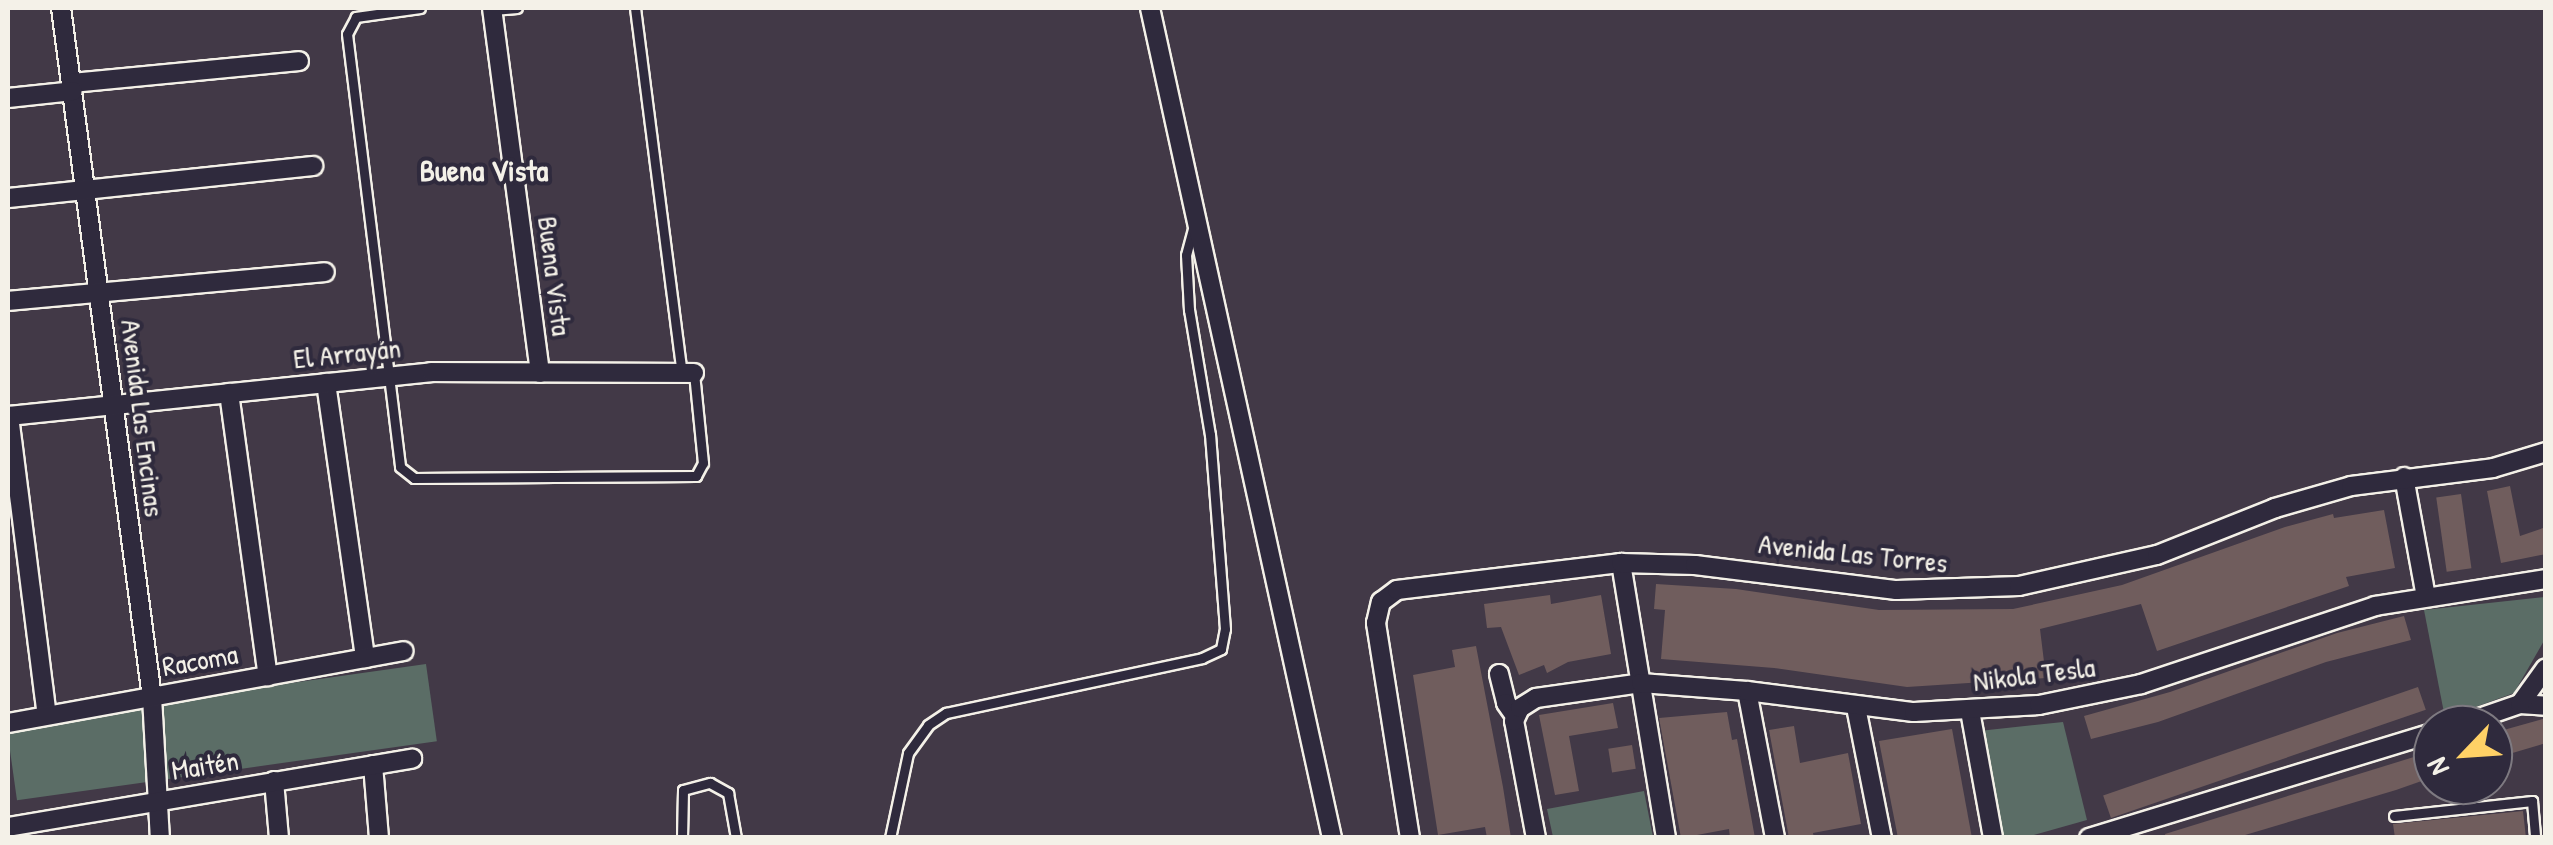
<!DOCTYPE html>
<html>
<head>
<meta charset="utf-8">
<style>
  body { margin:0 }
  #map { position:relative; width:2553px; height:845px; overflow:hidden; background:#423947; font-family:"Patrick Hand",sans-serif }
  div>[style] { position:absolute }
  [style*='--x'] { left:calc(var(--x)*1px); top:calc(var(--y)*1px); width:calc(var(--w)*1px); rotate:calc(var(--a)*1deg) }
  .green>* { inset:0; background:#5b6d66; transform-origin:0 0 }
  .building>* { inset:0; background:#705d5d; transform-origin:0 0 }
  .roads { filter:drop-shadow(2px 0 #f4f1e8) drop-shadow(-2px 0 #f4f1e8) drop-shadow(0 2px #f4f1e8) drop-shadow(0 -2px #f4f1e8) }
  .service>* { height:9px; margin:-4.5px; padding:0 4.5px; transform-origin:4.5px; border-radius:4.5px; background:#2f2a3d }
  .minor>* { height:18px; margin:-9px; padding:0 9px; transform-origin:9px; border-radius:9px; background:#2f2a3d }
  span { translate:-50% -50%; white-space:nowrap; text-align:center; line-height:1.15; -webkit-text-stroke:8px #2f2a3d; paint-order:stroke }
  .street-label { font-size:28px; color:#f4f1e8 }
  .neighbourhood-label { font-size:30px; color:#f4f1e8; font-weight:700 }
  .frame { position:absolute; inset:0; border:10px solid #f4f1e8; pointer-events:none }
  .north { position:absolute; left:2413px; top:705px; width:100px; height:100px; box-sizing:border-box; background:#2f2a3d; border:2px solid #7e7a81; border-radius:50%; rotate:245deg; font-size:28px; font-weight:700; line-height:40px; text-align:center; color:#f4f1e8 }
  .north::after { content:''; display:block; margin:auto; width:35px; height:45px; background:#ffd166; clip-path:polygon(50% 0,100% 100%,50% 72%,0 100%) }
</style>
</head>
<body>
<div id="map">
  <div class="green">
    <i style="clip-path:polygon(2545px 597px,2545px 639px,2514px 693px,2445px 718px,2424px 610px)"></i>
    <i style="left:426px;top:664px;width:78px;height:424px;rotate:82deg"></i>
    <i style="clip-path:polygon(2063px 722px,2087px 820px,2027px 837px,2000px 837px,1979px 731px)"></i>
    <i style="clip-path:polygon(1644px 791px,1653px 837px,1553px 837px,1547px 809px)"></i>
  </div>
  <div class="building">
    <i style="clip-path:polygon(2510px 486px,2520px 536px,2546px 527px,2546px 554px,2501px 563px,2487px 491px)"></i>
    <i style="left:2461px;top:494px;width:75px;height:25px;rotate:82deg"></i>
    <i style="clip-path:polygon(2384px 510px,2395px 568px,2346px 577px,2349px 586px,2157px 651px,2141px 604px,2040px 629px,2046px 678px,1907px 687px,1774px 668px,1661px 659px,1665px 610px,1654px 609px,1656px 584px,1736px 589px,1879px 610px,2013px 609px,2122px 585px,2285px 527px,2333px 514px,2334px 518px)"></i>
    <i style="clip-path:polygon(1550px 595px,1551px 604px,1601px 595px,1611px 654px,1568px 662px,1547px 673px,1544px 665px,1519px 675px,1501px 627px,1487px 628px,1484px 604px)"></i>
    <i style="clip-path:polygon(2404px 616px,2411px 640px,2326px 662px,2158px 722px,2091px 739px,2084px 716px,2170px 692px,2337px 633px)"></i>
    <i style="clip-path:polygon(1476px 646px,1503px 787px,1511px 838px,1487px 838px,1485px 827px,1438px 835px,1413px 675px,1455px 667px,1452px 650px)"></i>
    <i style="left:2418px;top:687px;width:24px;height:333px;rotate:71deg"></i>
    <i style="clip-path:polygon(1613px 703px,1618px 728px,1569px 736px,1579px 791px,1555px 795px,1539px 715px)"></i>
    <i style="clip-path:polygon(1727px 712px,1732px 740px,1737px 739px,1755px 838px,1730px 838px,1729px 829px,1681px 838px,1659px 718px)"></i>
    <i style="clip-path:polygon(2546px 718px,2546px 743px,2499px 757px,2493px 733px)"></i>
    <i style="clip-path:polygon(1794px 726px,1800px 763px,1848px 753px,1861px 824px,1813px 833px,1814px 838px,1789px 838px,1769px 730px)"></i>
    <i style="clip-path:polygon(1952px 729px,1972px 838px,1898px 838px,1879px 741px)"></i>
    <i style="left:1632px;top:745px;width:24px;height:24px;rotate:81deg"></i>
    <i style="clip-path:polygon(2430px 752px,2433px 777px,2396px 790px,2235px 838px,2166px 838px,2165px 834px)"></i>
    <i style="clip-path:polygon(2523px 811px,2526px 838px,2395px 838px,2393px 824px)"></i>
  </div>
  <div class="roads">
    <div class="service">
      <i style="--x:420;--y:8;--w:65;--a:172"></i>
      <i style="--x:356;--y:17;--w:19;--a:118"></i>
      <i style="--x:347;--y:34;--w:436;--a:83"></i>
      <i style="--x:400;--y:467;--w:18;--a:38"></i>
      <i style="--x:414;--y:478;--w:282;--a:-0.4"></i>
      <i style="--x:696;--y:476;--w:15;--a:-62"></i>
      <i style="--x:703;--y:463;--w:90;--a:-95.7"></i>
      <i style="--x:635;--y:8;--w:368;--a:82.7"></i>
      <i style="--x:493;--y:10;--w:24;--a:-5"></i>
      <i style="--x:2394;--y:816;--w:139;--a:-6.2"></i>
      <i style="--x:2532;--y:801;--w:37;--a:85"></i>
      <i style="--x:682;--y:838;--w:48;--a:-88.8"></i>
      <i style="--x:683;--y:790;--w:28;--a:-15"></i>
      <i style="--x:710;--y:783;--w:21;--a:29"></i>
      <i style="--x:728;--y:793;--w:46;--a:79.9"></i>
      <i style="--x:890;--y:838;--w:87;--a:-78"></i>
      <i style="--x:908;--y:753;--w:34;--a:-54"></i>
      <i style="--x:928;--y:725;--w:22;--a:-34"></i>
      <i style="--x:946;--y:713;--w:262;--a:-12.1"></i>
      <i style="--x:1202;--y:658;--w:21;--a:-25"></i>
      <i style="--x:1221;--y:649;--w:20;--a:-79"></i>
      <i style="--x:1225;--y:629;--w:195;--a:-94.4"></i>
      <i style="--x:1210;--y:435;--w:127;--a:-99.5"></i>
      <i style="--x:1189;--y:310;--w:55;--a:-93.1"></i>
      <i style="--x:1186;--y:255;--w:28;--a:-75"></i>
    </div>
    <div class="minor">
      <i style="--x:61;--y:8;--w:695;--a:82.48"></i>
      <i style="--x:152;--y:697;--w:141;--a:86.8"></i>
      <i style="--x:492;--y:8;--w:368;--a:82.5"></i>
      <i style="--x:1150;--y:8;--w:850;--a:77.63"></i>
      <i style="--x:72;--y:83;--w:228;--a:-5.5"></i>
      <i style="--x:8;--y:98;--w:65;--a:-6.1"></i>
      <i style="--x:8;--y:198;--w:307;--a:-6"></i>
      <i style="--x:8;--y:301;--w:318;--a:-5.2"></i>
      <i style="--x:326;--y:383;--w:278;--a:81.9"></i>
      <i style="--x:229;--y:393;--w:286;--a:82.2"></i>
      <i style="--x:8;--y:416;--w:425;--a:-5.9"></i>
      <i style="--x:431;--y:372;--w:263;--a:0.2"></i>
      <i style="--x:9;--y:416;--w:301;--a:82.8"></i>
      <i style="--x:2404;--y:477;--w:122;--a:79.6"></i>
      <i style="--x:1621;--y:563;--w:279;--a:80.7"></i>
      <i style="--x:1499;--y:674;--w:30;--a:76"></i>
      <i style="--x:1506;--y:703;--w:16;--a:55"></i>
      <i style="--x:1747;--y:691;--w:150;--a:79.2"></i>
      <i style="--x:2520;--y:704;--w:26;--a:4"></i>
      <i style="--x:1856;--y:707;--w:134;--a:78.8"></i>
      <i style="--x:1970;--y:711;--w:129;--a:79.7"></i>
      <i style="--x:8;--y:723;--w:402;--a:-10.3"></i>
      <i style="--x:2459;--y:725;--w:65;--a:-19"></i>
      <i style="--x:2520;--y:704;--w:44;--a:-54.2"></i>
      <i style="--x:373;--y:765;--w:73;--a:85.3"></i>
      <i style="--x:274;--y:781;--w:57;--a:85"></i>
      <i style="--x:8;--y:827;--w:410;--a:-9.6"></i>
      <i style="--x:1410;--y:838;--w:218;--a:-99"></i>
      <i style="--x:1376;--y:623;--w:22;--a:-77"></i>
      <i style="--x:1381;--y:602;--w:20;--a:-37"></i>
      <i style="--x:1397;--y:590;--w:226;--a:-6.9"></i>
      <i style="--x:1621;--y:563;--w:74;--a:1.5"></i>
      <i style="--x:1695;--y:565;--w:203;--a:7.1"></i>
      <i style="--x:1896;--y:590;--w:123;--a:-1.9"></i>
      <i style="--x:2019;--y:586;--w:141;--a:-12.7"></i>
      <i style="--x:2157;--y:555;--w:127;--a:-21.7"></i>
      <i style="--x:2275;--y:508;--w:79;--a:-16.1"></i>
      <i style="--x:2351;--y:486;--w:143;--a:-7.2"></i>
      <i style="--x:2493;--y:468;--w:55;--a:-16.8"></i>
      <i style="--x:1536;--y:838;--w:119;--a:-100.6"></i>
      <i style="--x:1514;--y:721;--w:14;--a:-65"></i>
      <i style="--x:1520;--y:708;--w:19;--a:-32"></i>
      <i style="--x:1536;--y:698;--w:106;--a:-8.1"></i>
      <i style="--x:1641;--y:683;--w:106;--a:4.3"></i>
      <i style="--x:1747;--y:691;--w:168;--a:7.2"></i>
      <i style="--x:1914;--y:712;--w:125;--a:-3.2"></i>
      <i style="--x:2039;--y:705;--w:104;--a:-11.6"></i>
      <i style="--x:2141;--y:684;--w:247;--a:-18.4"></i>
      <i style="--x:2375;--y:606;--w:173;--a:-9"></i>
      <i style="--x:2089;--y:838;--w:360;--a:-17"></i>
    </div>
  </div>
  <div class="street-label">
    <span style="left:555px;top:276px;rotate:83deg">Buena Vista</span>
    <span style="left:347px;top:353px;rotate:-6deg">El Arrayán</span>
    <span style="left:143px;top:418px;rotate:83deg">Avenida Las Encinas</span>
    <span style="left:1853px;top:553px;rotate:6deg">Avenida Las Torres</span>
    <span style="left:200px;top:660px;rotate:-10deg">Racoma</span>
    <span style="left:2034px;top:674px;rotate:-7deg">Nikola Tesla</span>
    <span style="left:205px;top:765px;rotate:-9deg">Maitén</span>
  </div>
  <div class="neighbourhood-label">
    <span style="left:484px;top:170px">Buena Vista</span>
  </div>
  <div class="frame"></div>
  <div class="north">N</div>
</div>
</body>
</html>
